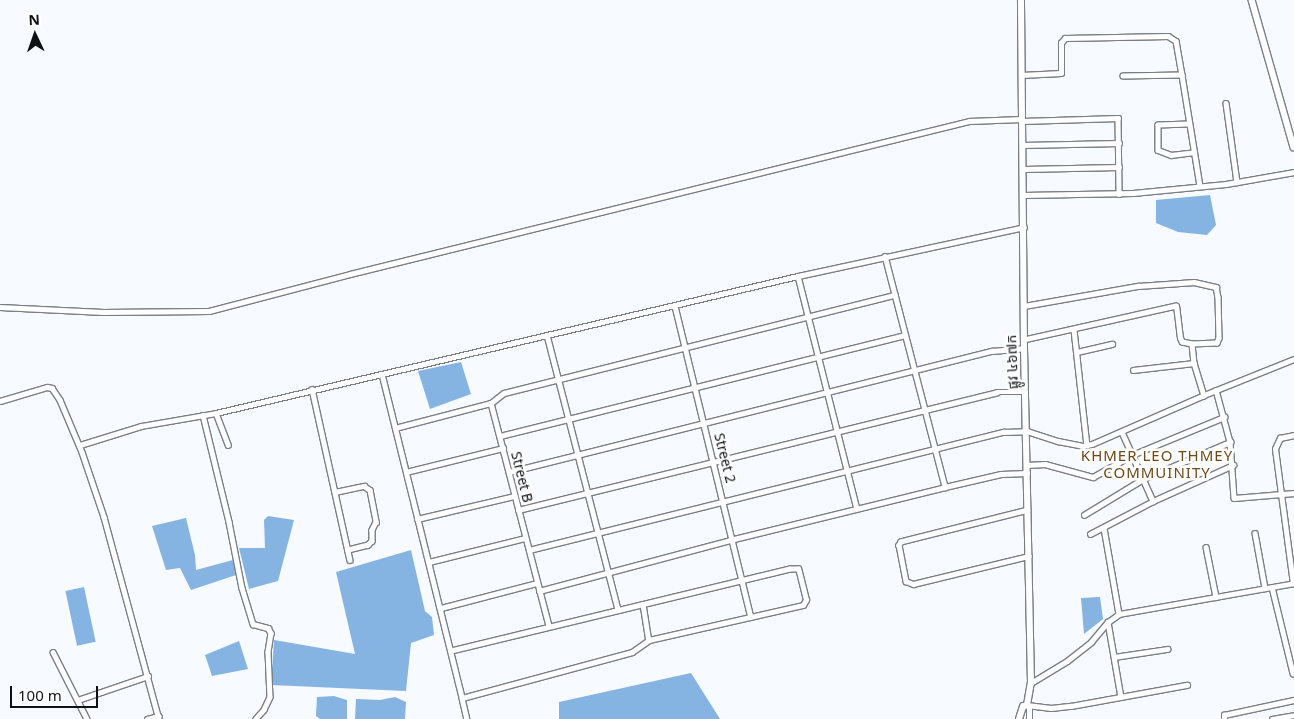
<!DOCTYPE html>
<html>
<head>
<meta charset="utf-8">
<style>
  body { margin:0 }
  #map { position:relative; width:1294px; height:719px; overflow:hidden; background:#f7fafe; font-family:"Noto Sans","Noto Sans Khmer",sans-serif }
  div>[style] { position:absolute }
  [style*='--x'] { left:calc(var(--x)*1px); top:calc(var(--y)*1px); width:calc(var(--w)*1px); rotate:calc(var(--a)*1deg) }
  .water>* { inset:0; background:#85b4e3; transform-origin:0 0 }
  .roads { filter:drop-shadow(1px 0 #797f87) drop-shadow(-1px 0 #797f87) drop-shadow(0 1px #797f87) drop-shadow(0 -1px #797f87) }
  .minor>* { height:4.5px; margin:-2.25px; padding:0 2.25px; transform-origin:2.25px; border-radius:2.25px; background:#fff }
  .tertiary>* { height:5.5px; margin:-2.75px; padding:0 2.75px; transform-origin:2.75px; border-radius:2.75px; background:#fff }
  span { translate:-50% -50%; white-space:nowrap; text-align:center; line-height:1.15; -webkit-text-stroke:5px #fff; paint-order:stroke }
  .street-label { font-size:14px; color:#0e1114 }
  .neighbourhood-label { font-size:15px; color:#6d4918; letter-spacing:1px }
  .north { position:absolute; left:10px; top:10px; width:50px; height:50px; -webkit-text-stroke:4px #fff; paint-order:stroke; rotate:357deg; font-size:14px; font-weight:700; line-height:20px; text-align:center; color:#0e1114 }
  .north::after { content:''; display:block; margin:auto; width:18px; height:22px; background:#0e1114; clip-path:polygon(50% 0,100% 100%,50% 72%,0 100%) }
  .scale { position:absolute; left:10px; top:686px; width:88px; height:22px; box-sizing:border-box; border:2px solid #0e1114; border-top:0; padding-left:6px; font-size:15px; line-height:18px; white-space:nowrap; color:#0e1114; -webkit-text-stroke:4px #fff; paint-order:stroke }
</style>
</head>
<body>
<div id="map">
  <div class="water">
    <i style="clip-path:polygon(1210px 195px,1216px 225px,1207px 235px,1178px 232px,1156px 223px,1156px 200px)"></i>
    <i style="clip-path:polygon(461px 362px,471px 394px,430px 409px,418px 371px)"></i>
    <i style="clip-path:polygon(268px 516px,294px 520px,278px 581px,249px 589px,239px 548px,265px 548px,264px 520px)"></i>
    <i style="clip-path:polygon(186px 518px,195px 555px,196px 570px,233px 560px,236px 575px,191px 590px,180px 568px,166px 570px,152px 526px)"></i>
    <i style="clip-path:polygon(411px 550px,425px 611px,432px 617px,434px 635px,411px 643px,406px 691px,271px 685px,274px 640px,355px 654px,336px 572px)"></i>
    <i style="left:84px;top:587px;width:56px;height:19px;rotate:78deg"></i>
    <i style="clip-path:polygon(1100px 597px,1103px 619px,1084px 634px,1081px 598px)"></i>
    <i style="clip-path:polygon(239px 641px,248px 669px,212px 676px,205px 655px)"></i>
    <i style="clip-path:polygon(691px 673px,720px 719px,559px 719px,559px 702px)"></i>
    <i style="clip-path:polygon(334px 696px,347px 700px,347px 719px,320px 719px,316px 716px,317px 697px)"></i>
    <i style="clip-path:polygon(395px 697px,406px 702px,405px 719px,355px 719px,356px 699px,380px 700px)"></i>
  </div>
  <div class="roads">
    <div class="minor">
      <i style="--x:1021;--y:75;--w:40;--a:-2.9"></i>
      <i style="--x:1061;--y:73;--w:30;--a:-90"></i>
      <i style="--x:1061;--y:43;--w:6;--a:-51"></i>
      <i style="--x:1065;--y:38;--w:103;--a:-1.1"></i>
      <i style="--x:1168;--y:36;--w:9;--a:32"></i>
      <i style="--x:1176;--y:41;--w:35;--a:80"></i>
      <i style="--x:1182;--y:75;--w:59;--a:179"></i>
      <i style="--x:1182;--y:75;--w:112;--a:80.8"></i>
      <i style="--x:1226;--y:103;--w:80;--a:82.1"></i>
      <i style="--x:1022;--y:121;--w:96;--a:-1.8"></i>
      <i style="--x:1118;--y:118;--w:76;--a:89.2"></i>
      <i style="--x:1189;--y:124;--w:31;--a:178"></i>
      <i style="--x:1158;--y:125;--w:25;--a:90"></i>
      <i style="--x:1158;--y:150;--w:14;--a:21"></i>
      <i style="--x:1171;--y:155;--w:23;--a:-7"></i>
      <i style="--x:1022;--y:145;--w:97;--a:-1.2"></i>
      <i style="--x:1023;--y:169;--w:96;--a:-1.2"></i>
      <i style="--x:1023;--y:195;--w:110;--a:-1"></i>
      <i style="--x:1133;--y:193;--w:93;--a:-5.5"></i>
      <i style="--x:1226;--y:184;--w:69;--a:-10"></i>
      <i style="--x:885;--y:256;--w:239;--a:75.4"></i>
      <i style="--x:798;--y:276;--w:240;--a:75.8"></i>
      <i style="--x:675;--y:306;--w:320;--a:76.3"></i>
      <i style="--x:1024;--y:306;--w:116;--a:-10"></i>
      <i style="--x:1138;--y:286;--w:56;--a:-4.1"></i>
      <i style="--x:1194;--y:282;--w:23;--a:13"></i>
      <i style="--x:1216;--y:287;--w:10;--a:79"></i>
      <i style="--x:1218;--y:297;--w:41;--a:88.6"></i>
      <i style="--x:1219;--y:338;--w:5;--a:112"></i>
      <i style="--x:1217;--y:343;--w:25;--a:178"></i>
      <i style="--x:1192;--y:344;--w:10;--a:-169"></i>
      <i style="--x:1182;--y:342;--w:4;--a:-117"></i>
      <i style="--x:1180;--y:338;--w:32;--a:-97"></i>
      <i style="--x:1176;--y:306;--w:156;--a:167.4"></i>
      <i style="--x:0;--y:307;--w:103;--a:2.8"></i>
      <i style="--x:103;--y:312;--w:106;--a:-0.5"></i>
      <i style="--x:209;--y:311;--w:146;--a:-14.7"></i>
      <i style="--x:350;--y:274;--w:638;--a:-13.88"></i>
      <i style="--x:969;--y:121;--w:53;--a:-2.2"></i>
      <i style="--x:1074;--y:330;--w:116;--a:83.6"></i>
      <i style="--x:547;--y:335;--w:284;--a:75.5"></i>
      <i style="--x:1192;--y:344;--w:19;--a:84"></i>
      <i style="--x:1077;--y:352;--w:36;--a:-13"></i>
      <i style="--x:1133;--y:370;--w:61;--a:-6.5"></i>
      <i style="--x:1194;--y:363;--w:34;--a:73"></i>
      <i style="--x:382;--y:374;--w:334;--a:76.1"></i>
      <i style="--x:462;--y:698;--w:176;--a:-15.1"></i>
      <i style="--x:632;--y:652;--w:21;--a:-35"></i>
      <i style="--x:649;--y:640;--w:158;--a:-12.8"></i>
      <i style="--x:803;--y:605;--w:6;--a:-59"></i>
      <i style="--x:806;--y:600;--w:32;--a:-104"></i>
      <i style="--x:798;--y:569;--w:8;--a:180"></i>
      <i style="--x:790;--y:569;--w:348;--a:166.4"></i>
      <i style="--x:312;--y:389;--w:175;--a:77.5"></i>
      <i style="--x:1216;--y:390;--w:54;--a:74.9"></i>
      <i style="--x:1230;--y:442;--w:56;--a:85.9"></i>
      <i style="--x:1234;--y:498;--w:60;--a:-4.8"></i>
      <i style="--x:0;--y:401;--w:49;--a:-16.6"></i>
      <i style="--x:47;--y:387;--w:5;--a:11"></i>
      <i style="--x:52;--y:388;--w:14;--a:56"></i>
      <i style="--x:60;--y:400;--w:56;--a:67.1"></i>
      <i style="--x:82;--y:452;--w:69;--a:71.3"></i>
      <i style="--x:104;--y:517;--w:209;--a:74.8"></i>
      <i style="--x:491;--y:403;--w:16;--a:-38"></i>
      <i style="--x:504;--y:393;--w:403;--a:-14.1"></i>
      <i style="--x:491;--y:403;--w:230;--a:75.4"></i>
      <i style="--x:216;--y:413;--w:34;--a:69"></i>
      <i style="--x:203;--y:415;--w:110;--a:76.3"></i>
      <i style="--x:229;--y:522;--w:67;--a:78.9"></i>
      <i style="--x:242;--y:588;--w:38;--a:73"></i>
      <i style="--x:253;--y:624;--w:16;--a:15"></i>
      <i style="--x:268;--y:628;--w:6;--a:59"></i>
      <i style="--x:271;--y:633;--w:19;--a:99"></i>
      <i style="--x:268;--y:652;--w:45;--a:87.5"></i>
      <i style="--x:270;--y:697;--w:14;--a:115"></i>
      <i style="--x:264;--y:710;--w:12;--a:132"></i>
      <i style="--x:395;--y:428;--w:99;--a:-14.6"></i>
      <i style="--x:1122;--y:432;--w:76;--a:65.8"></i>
      <i style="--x:500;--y:436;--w:417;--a:-14"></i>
      <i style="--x:80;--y:445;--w:64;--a:-17.3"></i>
      <i style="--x:141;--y:426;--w:76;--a:-9.8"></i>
      <i style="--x:216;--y:413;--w:598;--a:-13.25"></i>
      <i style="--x:798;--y:276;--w:231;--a:-12.2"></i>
      <i style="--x:1027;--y:465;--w:18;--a:-3"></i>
      <i style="--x:1045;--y:464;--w:50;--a:15.2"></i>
      <i style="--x:1093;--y:477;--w:45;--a:-29.4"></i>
      <i style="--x:1132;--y:455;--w:100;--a:-22.4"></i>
      <i style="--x:406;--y:472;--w:100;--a:-13.9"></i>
      <i style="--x:509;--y:472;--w:498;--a:-14.1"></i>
      <i style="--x:992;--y:351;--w:32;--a:-5"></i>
      <i style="--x:335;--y:492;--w:30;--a:-12"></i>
      <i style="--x:364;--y:486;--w:7;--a:34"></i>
      <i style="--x:370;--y:490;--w:33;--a:79"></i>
      <i style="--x:376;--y:522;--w:9;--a:117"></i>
      <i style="--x:372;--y:530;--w:11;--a:90"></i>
      <i style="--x:372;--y:541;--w:6;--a:135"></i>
      <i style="--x:368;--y:545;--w:21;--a:166"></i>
      <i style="--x:518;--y:510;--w:493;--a:-13.8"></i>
      <i style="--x:997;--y:392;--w:29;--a:0"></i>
      <i style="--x:1028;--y:510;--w:131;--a:165.9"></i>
      <i style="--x:901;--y:542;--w:4;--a:124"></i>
      <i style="--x:899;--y:545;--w:37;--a:79"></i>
      <i style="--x:906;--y:581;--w:8;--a:23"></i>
      <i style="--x:913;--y:584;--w:119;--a:-13.6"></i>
      <i style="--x:1084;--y:515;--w:69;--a:-31.4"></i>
      <i style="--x:1143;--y:479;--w:95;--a:-23"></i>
      <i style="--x:417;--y:519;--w:100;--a:-13.3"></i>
      <i style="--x:1104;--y:528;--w:87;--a:80.1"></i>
      <i style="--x:1255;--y:533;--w:56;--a:79.7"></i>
      <i style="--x:1090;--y:534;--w:71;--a:-27.6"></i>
      <i style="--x:1153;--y:501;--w:88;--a:-24.2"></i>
      <i style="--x:1206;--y:547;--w:51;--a:78.7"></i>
      <i style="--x:529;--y:550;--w:489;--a:-14"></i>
      <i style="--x:1004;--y:432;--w:23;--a:-2"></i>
      <i style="--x:1027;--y:431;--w:33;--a:18"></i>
      <i style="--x:1058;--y:441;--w:25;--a:11"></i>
      <i style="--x:1083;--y:446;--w:9;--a:-13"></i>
      <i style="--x:1092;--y:444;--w:122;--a:-23.6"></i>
      <i style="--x:1204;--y:395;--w:97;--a:-21.8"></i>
      <i style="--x:429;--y:562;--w:99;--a:-14"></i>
      <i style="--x:1293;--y:584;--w:136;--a:-97.6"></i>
      <i style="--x:1275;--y:449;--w:12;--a:-66"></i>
      <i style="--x:1280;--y:438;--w:14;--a:-12"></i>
      <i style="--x:1272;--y:587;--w:89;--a:76.3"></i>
      <i style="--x:539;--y:591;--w:202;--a:-14.9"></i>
      <i style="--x:734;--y:539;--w:217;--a:-13.8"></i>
      <i style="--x:945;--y:487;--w:57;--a:-13.1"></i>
      <i style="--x:1001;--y:474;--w:26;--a:-2"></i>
      <i style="--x:643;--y:604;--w:36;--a:81"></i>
      <i style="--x:441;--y:608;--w:99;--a:-14.6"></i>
      <i style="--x:1108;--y:622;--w:76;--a:80.2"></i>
      <i style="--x:53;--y:652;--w:75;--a:63.1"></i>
      <i style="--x:1114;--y:657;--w:54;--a:-8.6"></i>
      <i style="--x:1031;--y:683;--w:42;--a:-31.4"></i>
      <i style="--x:1067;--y:661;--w:31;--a:-38"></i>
      <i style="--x:1091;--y:642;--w:26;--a:-50"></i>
      <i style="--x:1108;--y:622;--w:14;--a:-36"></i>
      <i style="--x:1119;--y:614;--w:178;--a:-10"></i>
      <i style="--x:462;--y:698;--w:22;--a:77"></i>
      <i style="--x:78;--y:700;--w:74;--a:-18.9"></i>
      <i style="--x:147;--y:719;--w:12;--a:-14"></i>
      <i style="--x:1029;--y:719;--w:11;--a:-90"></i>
      <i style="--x:1029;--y:708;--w:4;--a:-124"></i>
      <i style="--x:1027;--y:705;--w:24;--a:7"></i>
      <i style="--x:1051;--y:708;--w:20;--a:-6"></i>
      <i style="--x:1071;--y:706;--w:118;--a:-10.3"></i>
      <i style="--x:1224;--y:719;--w:4;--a:-90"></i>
      <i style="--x:1224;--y:715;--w:72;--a:-12.1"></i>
      <i style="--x:1272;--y:719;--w:22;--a:-10"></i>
    </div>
    <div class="tertiary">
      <i style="--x:1252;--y:0;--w:153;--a:74.1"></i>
      <i style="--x:1019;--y:719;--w:13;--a:-72"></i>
      <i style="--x:1023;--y:707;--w:4;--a:-27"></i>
      <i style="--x:1027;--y:705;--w:22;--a:-80"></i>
      <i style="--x:1031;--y:683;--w:335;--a:-91.2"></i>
      <i style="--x:1024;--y:348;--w:348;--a:-90.5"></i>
    </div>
  </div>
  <div class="street-label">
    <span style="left:1012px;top:362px;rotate:-92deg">ផ្លូវ ៤៦៧ក</span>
    <span style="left:725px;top:458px;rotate:76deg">Street 2</span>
    <span style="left:522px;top:477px;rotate:76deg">Street B</span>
  </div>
  <div class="neighbourhood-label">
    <span style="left:1157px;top:464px">KHMER LEO THMEY<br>COMMUINITY</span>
  </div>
  <div class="north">N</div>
  <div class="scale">100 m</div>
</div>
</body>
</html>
